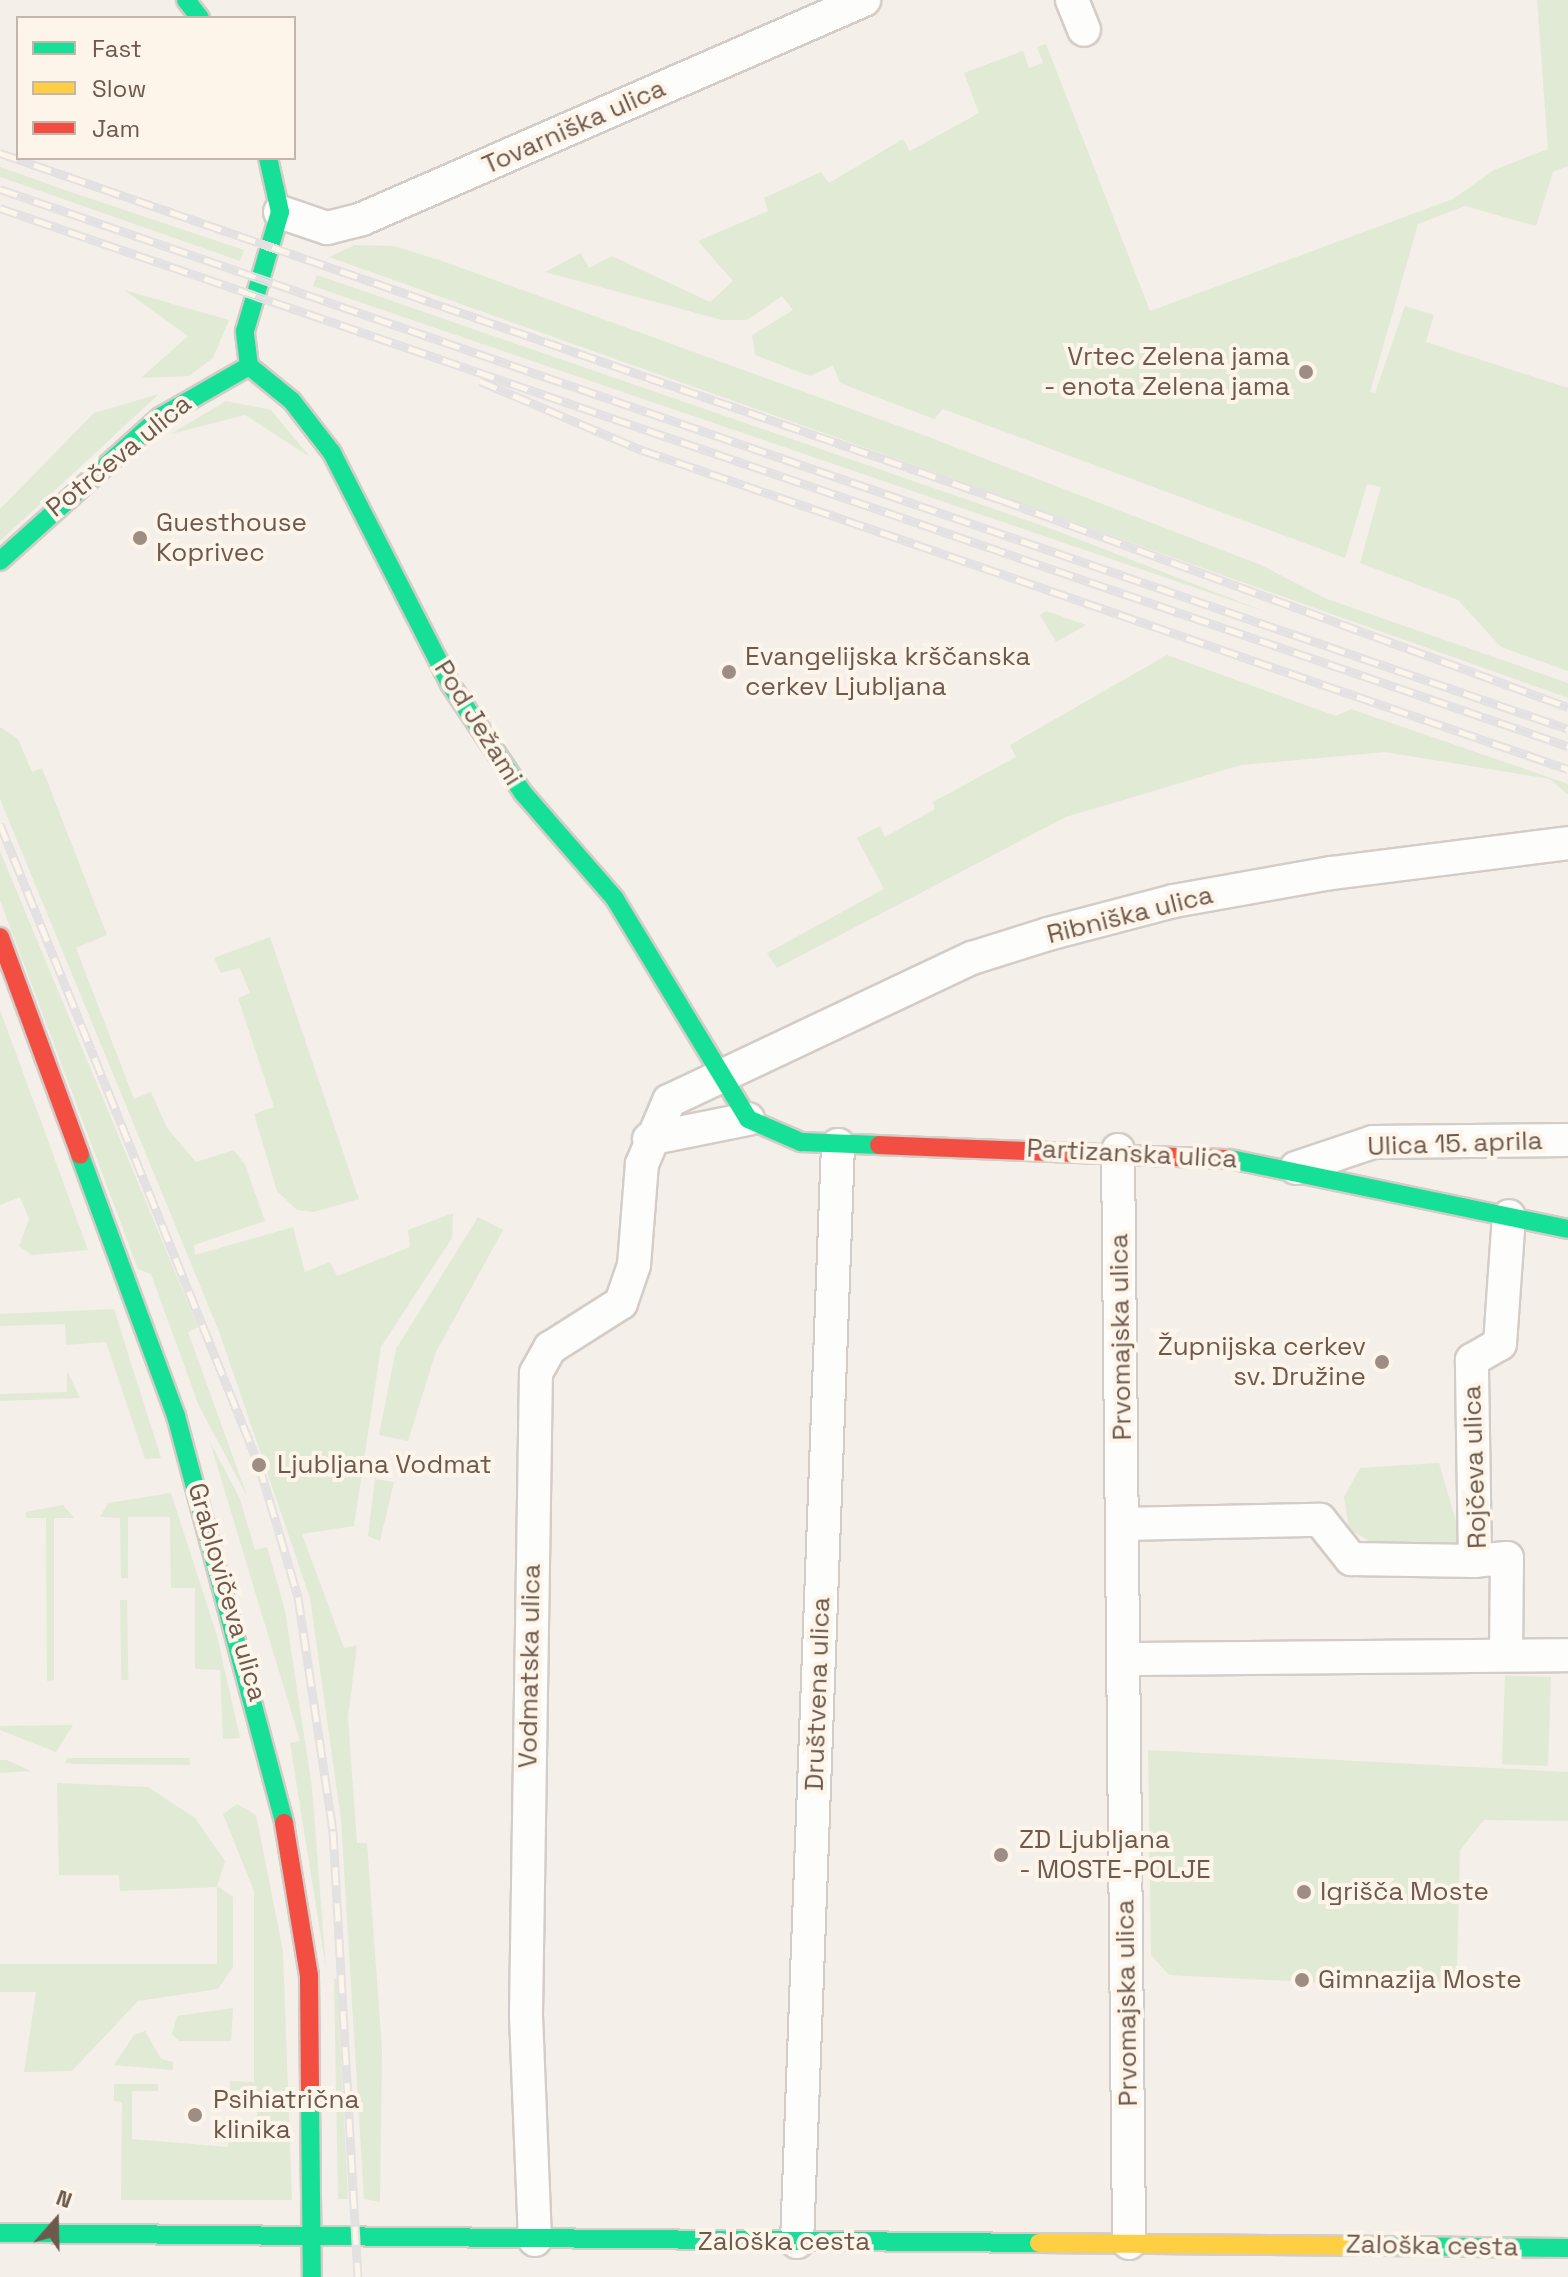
<!DOCTYPE html>
<html>
<head>
<meta charset="utf-8">
<style>
  body { margin:0 }
  #map { position:relative; width:1568px; height:2277px; overflow:hidden; background:#f4efe9; font-family:"Space Grotesk",sans-serif }
  div>[style] { position:absolute }
  [style*='--x'] { left:calc(var(--x)*1px); top:calc(var(--y)*1px); width:calc(var(--w)*1px); rotate:calc(var(--a)*1deg) }
  .green>* { inset:0; background:#e1ead5; transform-origin:0 0 }
  .roads { filter:drop-shadow(2px 0 #d3ccc7) drop-shadow(-2px 0 #d3ccc7) drop-shadow(0 2px #d3ccc7) drop-shadow(0 -2px #d3ccc7) }
  .street>* { height:32px; margin:-16px; padding:0 16px; transform-origin:16px; border-radius:16px; background:#fdfdfc }
  .fast>* { height:18px; margin:-9px; padding:0 9px; transform-origin:9px; border-radius:9px; background:#16e098 }
  .slow>* { height:18px; margin:-9px; padding:0 9px; transform-origin:9px; border-radius:9px; background:#ffcf43 }
  .jam>* { height:18px; margin:-9px; padding:0 9px; transform-origin:9px; border-radius:9px; background:#f24e42 }
  .rail>* { height:9px; margin-top:-4.5px; transform-origin:0; background:repeating-linear-gradient(90deg,#fdf5e9 0 18px,#e4e1e3 0 36px); box-sizing:border-box; border-block:2px solid #e4e1e3 }
  .dots>* { width:22px; height:22px; translate:-50% -50%; box-sizing:border-box; border:4px solid #fdf5e9; border-radius:50% }
  span { translate:-50% -50%; white-space:nowrap; text-align:center; line-height:1.15; -webkit-text-stroke:8px #fdf5e9; paint-order:stroke }
  .street-label { font-size:26px; color:#6f584c }
  .poi-label { font-size:26px; color:#6f584c }
  .right { translate:-100% -50%; text-align:right }
  .left { translate:0 -50%; text-align:left }
  .legend { position:absolute; left:16px; top:16px; width:280px; height:144px; box-sizing:border-box; background:#fdf5e9; border:2px solid #c4b6aa; margin:0; padding:10px 14px; list-style:none; font-size:24px; color:#6f584c }
  .legend li { display:flex; align-items:center; gap:16px; height:40px }
  .legend b { width:40px; border:2px solid #c4b6aa }
  .north { position:absolute; left:16px; top:2181px; width:80px; height:80px; -webkit-text-stroke:6px #fdf5e9; paint-order:stroke; rotate:20deg; font-size:22px; font-weight:700; line-height:32px; text-align:center; color:#6f584c }
  .north::after { content:''; display:block; margin:auto; width:28px; height:36px; background:#6f584c; clip-path:polygon(50% 0,100% 100%,50% 72%,0 100%) }
</style>
</head>
<body>
<div id="map">
  <div class="green">
    <i style="clip-path:polygon(1537px 0,1568px 0,1568px 166px,1553px 172px,1536px 226px,1465px 206px,1418px 224px,1370px 392px,1375px 393px,1405px 306px,1434px 315px,1426px 342px,1568px 388px,1568px 671px,1501px 647px,1458px 600px,1360px 563px,1381px 487px,1367px 484px,1345px 558px,943px 409px,934px 419px,840px 383px,833px 365px,810px 376px,755px 355px,752px 335px,793px 310px,782px 296px,747px 320px,722px 320px,545px 272px,581px 253px,589px 268px,612px 256px,710px 302px,733px 281px,698px 241px,768px 211px,764px 198px,821px 172px,829px 183px,903px 139px,910px 151px,979px 113px,964px 73px,1023px 51px,1029px 68px,1043px 63px,1037px 47px,1046px 44px,1150px 311px,1453px 199px,1494px 170px,1548px 149px)"></i>
    <i style="clip-path:polygon(0 167px,65px 190px,244px 250px,240px 261px,0 177px)"></i>
    <i style="clip-path:polygon(355px 245px,394px 246px,442px 261px,926px 436px,1261px 565px,1327px 599px,1568px 683px,1568px 698px,329px 257px)"></i>
    <i style="clip-path:polygon(317px 275px,1052px 529px,1266px 612px,313px 286px)"></i>
    <i style="clip-path:polygon(124px 290px,229px 320px,213px 358px,189px 376px,141px 378px,188px 336px)"></i>
    <i style="clip-path:polygon(159px 394px,0 541px,0 509px,94px 413px)"></i>
    <i style="clip-path:polygon(226px 401px,271px 410px,310px 457px,245px 415px,171px 434px)"></i>
    <i style="clip-path:polygon(1046px 611px,1086px 625px,1056px 642px,1040px 615px)"></i>
    <i style="clip-path:polygon(1167px 655px,1336px 716px,1351px 709px,1568px 784px,1568px 795px,1550px 779px,1385px 752px,1241px 765px,1066px 817px,777px 968px,767px 953px,884px 889px,857px 838px,880px 826px,885px 837px,935px 809px,933px 802px,1016px 757px,1010px 745px)"></i>
    <i style="clip-path:polygon(0 727px,18px 739px,32px 772px,42px 768px,107px 935px,76px 948px,134px 1099px,151px 1092px,167px 1128px,196px 1162px,234px 1150px,245px 1165px,265px 1221px,194px 1245px,195px 1255px,293px 1227px,305px 1272px,330px 1262px,337px 1276px,410px 1247px,408px 1230px,453px 1213px,452px 1238px,381px 1347px,354px 1526px,302px 1534px,344px 1648px,357px 1645px,348px 1718px,357px 1843px,367px 1843px,382px 2049px,380px 2202px,364px 2199px,341px 1820px,310px 1598px,220px 1334px,0 799px)"></i>
    <i style="clip-path:polygon(0 851px,198px 1327px,188px 1332px,247px 1496px,199px 1406px,151px 1274px,138px 1269px,0 900px)"></i>
    <i style="clip-path:polygon(270px 937px,359px 1199px,314px 1212px,297px 1210px,277px 1191px,254px 1114px,274px 1107px,238px 998px,250px 993px,240px 968px,221px 973px,214px 958px)"></i>
    <i style="clip-path:polygon(0 1010px,24px 1075px,88px 1250px,32px 1255px,19px 1246px,29px 1219px,20px 1197px,0 1205px)"></i>
    <i style="clip-path:polygon(478px 1217px,503px 1230px,436px 1352px,408px 1441px,379px 1435px,396px 1349px)"></i>
    <i style="clip-path:polygon(114px 1309px,161px 1458px,145px 1459px,106px 1342px,66px 1345px,65px 1324px,0 1326px,0 1314px)"></i>
    <i style="clip-path:polygon(67px 1371px,80px 1398px,0 1401px,0 1394px,67px 1392px)"></i>
    <i style="clip-path:polygon(210px 1442px,240px 1499px,255px 1550px,267px 1547px,285px 1610px,312px 1788px,326px 1969px,290px 1743px,300px 1741px)"></i>
    <i style="clip-path:polygon(1439px 1463px,1462px 1542px,1372px 1543px,1349px 1529px,1344px 1497px,1360px 1468px)"></i>
    <i style="clip-path:polygon(375px 1479px,394px 1482px,380px 1541px,368px 1536px)"></i>
    <i style="clip-path:polygon(171px 1493px,217px 1636px,240px 1738px,223px 1739px,220px 1670px,195px 1669px,195px 1588px,171px 1588px,170px 1517px,128px 1517px,128px 1578px,121px 1578px,120px 1518px,100px 1517px,108px 1503px)"></i>
    <i style="clip-path:polygon(63px 1505px,74px 1518px,54px 1518px,54px 1680px,47px 1681px,46px 1518px,26px 1518px,26px 1512px)"></i>
    <i style="left:127px;top:1600px;width:80px;height:7px;rotate:89deg"></i>
    <i style="left:1551px;top:1677px;width:89px;height:46px;rotate:92deg"></i>
    <i style="clip-path:polygon(73px 1725px,56px 1752px,0 1730px,0 1726px)"></i>
    <i style="clip-path:polygon(1148px 1750px,1568px 1772px,1568px 1821px,1484px 1820px,1460px 1850px,1457px 1971px,1447px 1989px,1169px 1975px,1151px 1955px)"></i>
    <i style="clip-path:polygon(68px 1758px,189px 1758px,190px 1765px,75px 1764px,65px 1763px)"></i>
    <i style="clip-path:polygon(0 1760px,7px 1760px,31px 1771px,0 1773px)"></i>
    <i style="clip-path:polygon(57px 1783px,148px 1787px,195px 1818px,225px 1861px,217px 1886px,233px 1897px,233px 1967px,218px 1989px,138px 2001px,72px 2071px,24px 2072px,36px 1992px,0 1992px,0 1964px,217px 1964px,217px 1887px,120px 1891px,119px 1875px,59px 1875px)"></i>
    <i style="clip-path:polygon(237px 1804px,256px 1815px,283px 1951px,292px 2200px,121px 2200px,122px 2102px,114px 2101px,114px 2084px,158px 2084px,158px 2091px,132px 2091px,132px 2139px,228px 2147px,228px 2139px,257px 2139px,257px 2091px,230px 2090px,230px 2081px,254px 2082px,254px 1891px,223px 1814px)"></i>
    <i style="clip-path:polygon(334px 1979px,337px 1979px,348px 2199px,338px 2199px)"></i>
    <i style="clip-path:polygon(233px 2008px,231px 2041px,179px 2041px,172px 2034px,177px 2016px)"></i>
    <i style="clip-path:polygon(145px 2031px,161px 2059px,173px 2062px,173px 2070px,114px 2065px,134px 2035px)"></i>
  </div>
  <div class="roads">
    <div class="street">
      <i style="--x:1072;--y:0;--w:32;--a:68"></i>
      <i style="--x:280;--y:212;--w:50;--a:18.8"></i>
      <i style="--x:327;--y:228;--w:36;--a:-14"></i>
      <i style="--x:362;--y:219;--w:548;--a:-23.57"></i>
      <i style="--x:649;--y:1139;--w:101;--a:-11.4"></i>
      <i style="--x:1118;--y:1150;--w:1093;--a:89.42"></i>
      <i style="--x:1296;--y:1168;--w:81;--a:-18.7"></i>
      <i style="--x:1373;--y:1142;--w:195;--a:-0.6"></i>
      <i style="--x:1122;--y:1524;--w:198;--a:-1.2"></i>
      <i style="--x:1320;--y:1520;--w:50;--a:51.5"></i>
      <i style="--x:1351;--y:1559;--w:124;--a:0.9"></i>
      <i style="--x:1506;--y:1655;--w:97;--a:-89.4"></i>
      <i style="--x:1507;--y:1558;--w:32;--a:175"></i>
      <i style="--x:1475;--y:1561;--w:201;--a:-90.9"></i>
      <i style="--x:1472;--y:1360;--w:32;--a:-30"></i>
      <i style="--x:1500;--y:1344;--w:128;--a:-86"></i>
      <i style="--x:1124;--y:1659;--w:444;--a:-0.5"></i>
      <i style="--x:535;--y:2240;--w:226;--a:-92.3"></i>
      <i style="--x:526;--y:2014;--w:641;--a:-89.11"></i>
      <i style="--x:536;--y:1373;--w:29;--a:-61"></i>
      <i style="--x:550;--y:1348;--w:84;--a:-32.4"></i>
      <i style="--x:621;--y:1303;--w:40;--a:-71.1"></i>
      <i style="--x:634;--y:1265;--w:101;--a:-85.5"></i>
      <i style="--x:642;--y:1164;--w:69;--a:-66.8"></i>
      <i style="--x:669;--y:1101;--w:335;--a:-25.3"></i>
      <i style="--x:972;--y:958;--w:80;--a:-17.5"></i>
      <i style="--x:1048;--y:934;--w:130;--a:-14.7"></i>
      <i style="--x:1174;--y:901;--w:159;--a:-10.1"></i>
      <i style="--x:1331;--y:873;--w:239;--a:-7.2"></i>
      <i style="--x:797;--y:2242;--w:1098;--a:-87.86"></i>
    </div>
    <div class="fast">
      <i style="--x:186;--y:0;--w:23;--a:52"></i>
      <i style="--x:249;--y:366;--w:55;--a:39.1"></i>
      <i style="--x:292;--y:401;--w:66;--a:52.4"></i>
      <i style="--x:332;--y:453;--w:259;--a:62.9"></i>
      <i style="--x:450;--y:684;--w:131;--a:56.2"></i>
      <i style="--x:523;--y:793;--w:140;--a:49"></i>
      <i style="--x:615;--y:899;--w:257;--a:58.8"></i>
      <i style="--x:748;--y:1119;--w:58;--a:23.5"></i>
      <i style="--x:801;--y:1142;--w:78;--a:2.2"></i>
      <i style="--x:249;--y:366;--w:35;--a:-97"></i>
      <i style="--x:245;--y:331;--w:124;--a:-73.6"></i>
      <i style="--x:280;--y:212;--w:55;--a:-102.5"></i>
      <i style="--x:0;--y:561;--w:215;--a:-42"></i>
      <i style="--x:160;--y:417;--w:103;--a:-29.8"></i>
      <i style="--x:80;--y:1155;--w:278;--a:69.8"></i>
      <i style="--x:176;--y:1416;--w:421;--a:75.1"></i>
      <i style="--x:1230;--y:1159;--w:345;--a:11.7"></i>
      <i style="--x:310;--y:2099;--w:178;--a:89.4"></i>
      <i style="--x:0;--y:2233;--w:1039;--a:0.55"></i>
      <i style="--x:1383;--y:2246;--w:185;--a:0.6"></i>
    </div>
    <div class="slow">
      <i style="--x:1039;--y:2243;--w:344;--a:0.5"></i>
    </div>
    <div class="jam">
      <i style="--x:0;--y:937;--w:232;--a:69.8"></i>
      <i style="--x:879;--y:1145;--w:351;--a:2.3"></i>
      <i style="--x:284;--y:1823;--w:154;--a:80.7"></i>
      <i style="--x:309;--y:1975;--w:124;--a:89.5"></i>
    </div>
  </div>
  <div class="rail">
    <i style="--x:0;--y:153;--w:1060;--a:19.1"></i>
    <i style="--x:1002;--y:500;--w:603;--a:20.09"></i>
    <i style="--x:0;--y:189;--w:1658;--a:19"></i>
    <i style="--x:0;--y:208;--w:1658;--a:18.94"></i>
    <i style="--x:480;--y:381;--w:176;--a:23.1"></i>
    <i style="--x:642;--y:450;--w:979;--a:19.01"></i>
    <i style="--x:0;--y:824;--w:691;--a:68"></i>
    <i style="--x:259;--y:1465;--w:138;--a:73.5"></i>
    <i style="--x:298;--y:1597;--w:237;--a:81.5"></i>
    <i style="--x:333;--y:1831;--w:447;--a:86.8"></i>
  </div>
  <div class="dots">
    <i style="left:1306px;top:372px;background:#9e8d83"></i>
    <i style="left:140px;top:538px;background:#9e8d83"></i>
    <i style="left:729px;top:672px;background:#9e8d83"></i>
    <i style="left:1382px;top:1362px;background:#9e8d83"></i>
    <i style="left:259px;top:1465px;background:#9e8d83"></i>
    <i style="left:1001px;top:1855px;background:#9e8d83"></i>
    <i style="left:1304px;top:1892px;background:#9e8d83"></i>
    <i style="left:1302px;top:1980px;background:#9e8d83"></i>
    <i style="left:195px;top:2115px;background:#9e8d83"></i>
  </div>
  <div class="street-label">
    <span style="left:574px;top:127px;rotate:-24deg">Tovarniška ulica</span>
    <span style="left:119px;top:456px;rotate:-39deg">Potrčeva ulica</span>
    <span style="left:478px;top:723px;rotate:58deg">Pod Ježami</span>
    <span style="left:1130px;top:915px;rotate:-14deg">Ribniška ulica</span>
    <span style="left:1455px;top:1144px;rotate:-2deg">Ulica 15. aprila</span>
    <span style="left:1132px;top:1154px;rotate:3deg">Partizanska ulica</span>
    <span style="left:1121px;top:1337px;rotate:-91deg">Prvomajska ulica</span>
    <span style="left:1475px;top:1467px;rotate:-92deg">Rojčeva ulica</span>
    <span style="left:227px;top:1592px;rotate:74deg">Grablovičeva ulica</span>
    <span style="left:530px;top:1666px;rotate:-89deg">Vodmatska ulica</span>
    <span style="left:818px;top:1694px;rotate:-88deg">Društvena ulica</span>
    <span style="left:1127px;top:2003px;rotate:-91deg">Prvomajska ulica</span>
    <span style="left:784px;top:2242px">Zaloška cesta</span>
    <span style="left:1432px;top:2246px;rotate:1deg">Zaloška cesta</span>
  </div>
  <div class="poi-label">
    <span class="right" style="left:1290px;top:372px">Vrtec Zelena jama<br>- enota Zelena jama</span>
    <span class="left" style="left:156px;top:538px">Guesthouse<br>Koprivec</span>
    <span class="left" style="left:745px;top:672px">Evangelijska krščanska<br>cerkev Ljubljana</span>
    <span class="right" style="left:1366px;top:1362px">Župnijska cerkev<br>sv. Družine</span>
    <span class="left" style="left:277px;top:1465px">Ljubljana Vodmat</span>
    <span class="left" style="left:1019px;top:1855px">ZD Ljubljana<br>- MOSTE-POLJE</span>
    <span class="left" style="left:1320px;top:1892px">Igrišča Moste</span>
    <span class="left" style="left:1318px;top:1980px">Gimnazija Moste</span>
    <span class="left" style="left:213px;top:2115px">Psihiatrična<br>klinika</span>
  </div>
  <ul class="legend">
  <li><b style="height:10px;background:#16e098"></b>Fast</li>
  <li><b style="height:10px;background:#ffcf43"></b>Slow</li>
  <li><b style="height:10px;background:#f24e42"></b>Jam</li>
  </ul>
  <div class="north">N</div>
</div>
</body>
</html>
